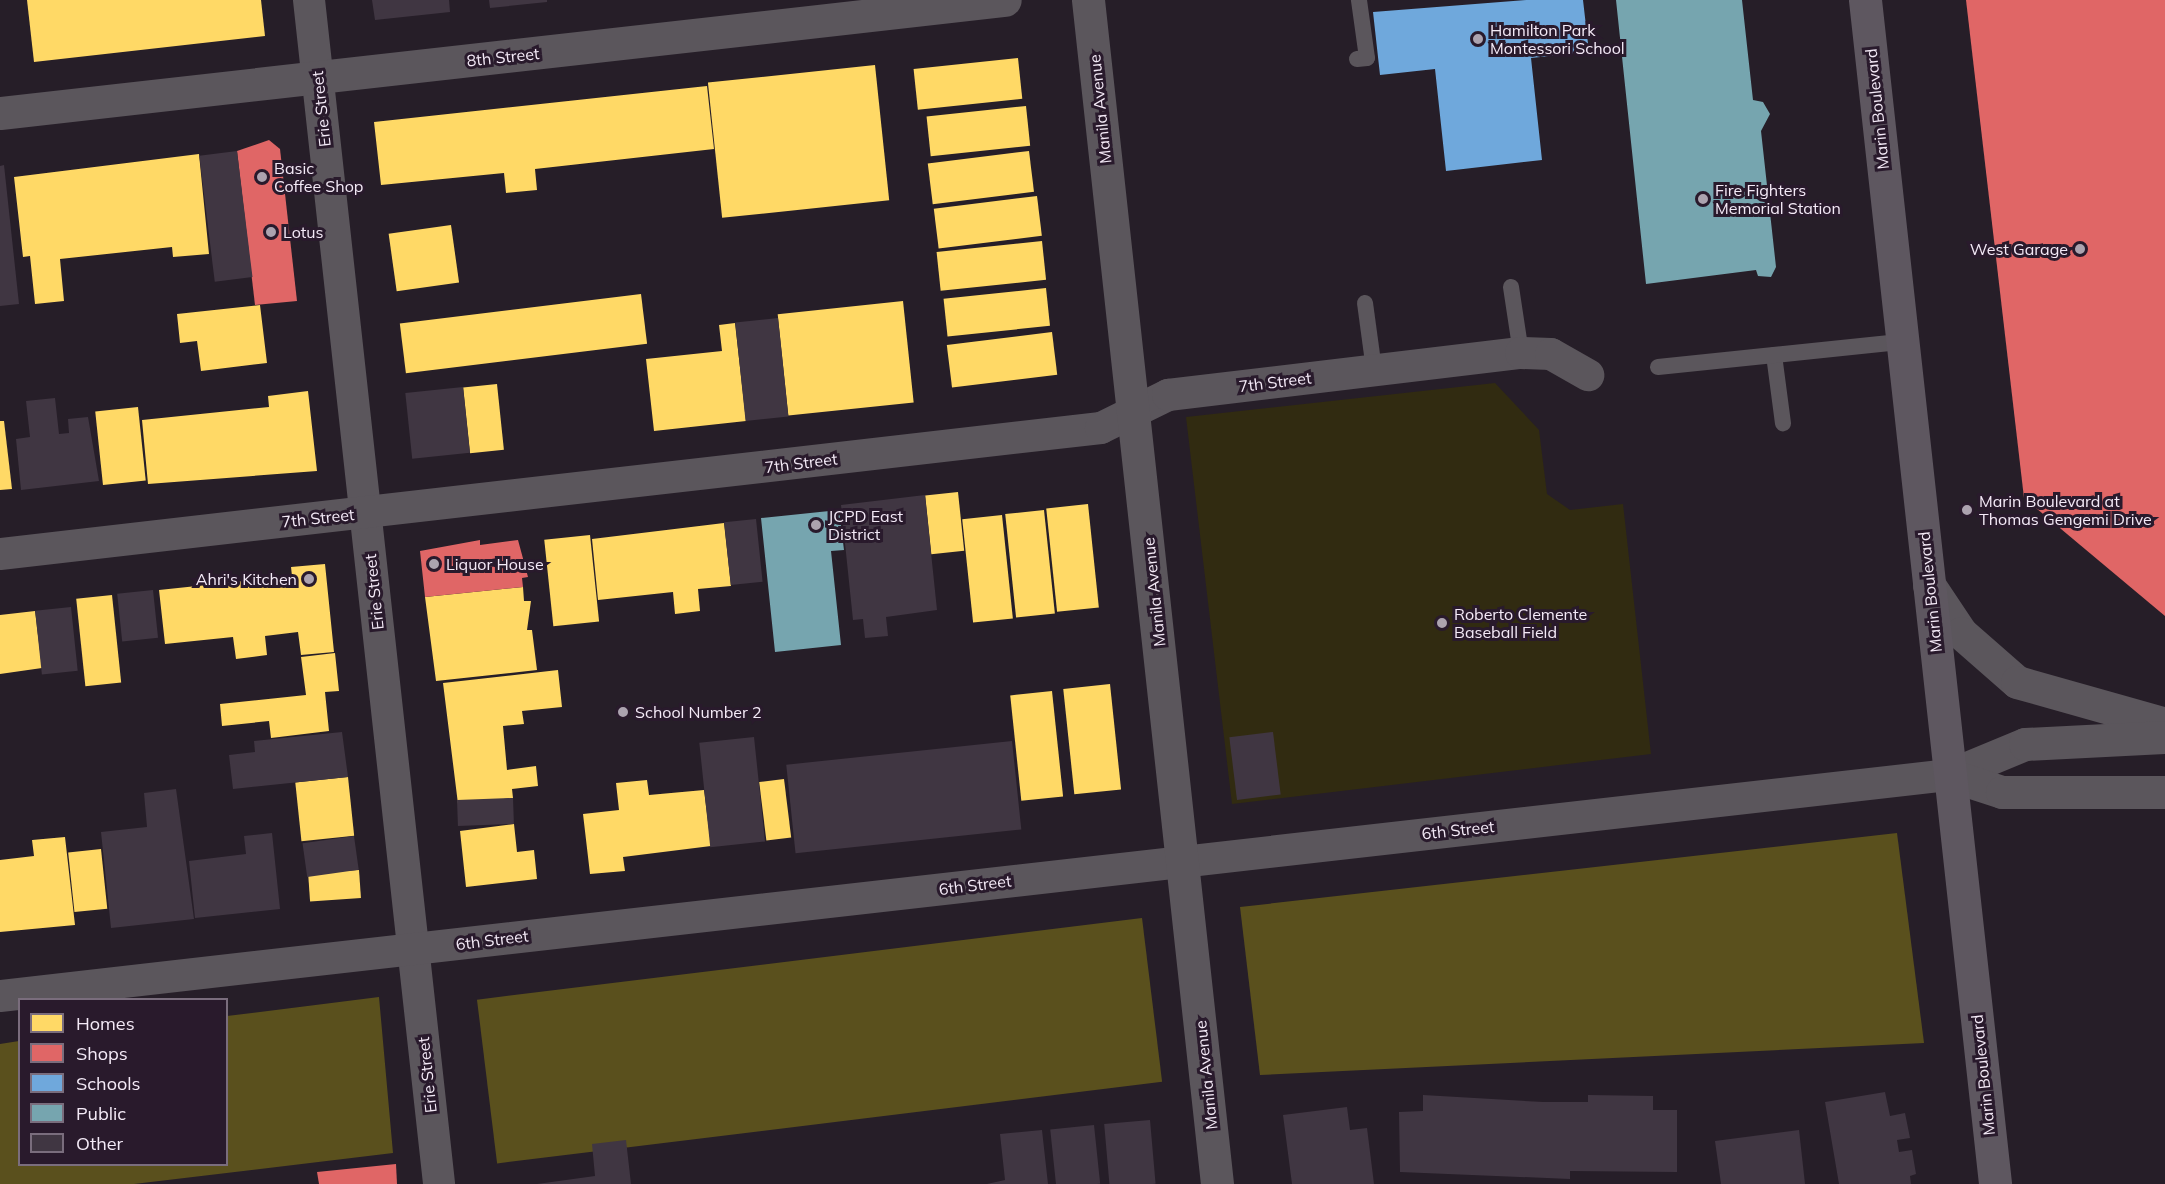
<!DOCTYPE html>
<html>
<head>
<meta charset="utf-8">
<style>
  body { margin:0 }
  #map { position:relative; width:2165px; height:1184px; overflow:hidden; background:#261e28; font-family:Mulish,sans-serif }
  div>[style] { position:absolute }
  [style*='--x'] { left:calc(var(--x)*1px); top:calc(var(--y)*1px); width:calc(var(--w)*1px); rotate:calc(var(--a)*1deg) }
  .green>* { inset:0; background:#312b11 }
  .forest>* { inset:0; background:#5a501d; transform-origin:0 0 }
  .homes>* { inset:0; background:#ffd966; transform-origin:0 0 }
  .shops>* { inset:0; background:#e06666 }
  .schools>* { inset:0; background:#6fa8dc }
  .public>* { inset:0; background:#76a5af }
  .building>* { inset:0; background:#403642; transform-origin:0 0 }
  .service>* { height:16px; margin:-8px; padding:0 8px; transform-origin:8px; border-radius:8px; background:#5b565c }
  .minor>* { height:32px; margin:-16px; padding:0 16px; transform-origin:16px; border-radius:16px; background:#5b565c }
  .tertiary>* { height:33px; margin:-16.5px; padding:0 16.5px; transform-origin:16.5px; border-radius:16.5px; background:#5b565c }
  .secondary>* { height:33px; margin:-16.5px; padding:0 16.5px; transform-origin:16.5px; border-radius:16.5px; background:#5e5760 }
  .dots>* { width:16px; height:16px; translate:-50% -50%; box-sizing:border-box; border:3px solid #291a2c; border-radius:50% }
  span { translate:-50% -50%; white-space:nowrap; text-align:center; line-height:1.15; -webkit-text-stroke:6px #291a2c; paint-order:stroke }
  .poi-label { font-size:16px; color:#f4eaf7 }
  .left { translate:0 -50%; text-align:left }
  .right { translate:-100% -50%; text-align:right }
  .street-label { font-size:16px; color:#f4eaf7 }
  .legend { position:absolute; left:18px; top:998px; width:210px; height:168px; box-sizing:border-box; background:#291a2c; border:2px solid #7a6d7d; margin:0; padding:8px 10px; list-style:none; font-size:18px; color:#f4eaf7 }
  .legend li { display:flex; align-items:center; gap:12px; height:30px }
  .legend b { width:30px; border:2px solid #7a6d7d }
</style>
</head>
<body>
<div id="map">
  <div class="green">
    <i style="clip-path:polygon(1495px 383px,1539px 430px,1547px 494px,1570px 510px,1623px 504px,1651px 754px,1232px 804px,1186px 417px)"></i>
  </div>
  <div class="forest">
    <i style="clip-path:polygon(1897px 833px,1924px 1043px,1260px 1075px,1240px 907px)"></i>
    <i style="left:1142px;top:918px;width:165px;height:670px;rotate:83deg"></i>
    <i style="clip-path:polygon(379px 997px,393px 1153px,134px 1184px,0 1184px,0 1044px,19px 1041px,20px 1164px,226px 1164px,227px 1016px)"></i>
  </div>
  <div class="homes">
    <i style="clip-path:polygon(27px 0,261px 0,265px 36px,34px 62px)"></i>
    <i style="left:1018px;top:58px;width:41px;height:105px;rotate:84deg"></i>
    <i style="left:875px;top:65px;width:136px;height:168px;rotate:84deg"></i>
    <i style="clip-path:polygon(707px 86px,714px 149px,535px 169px,537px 190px,506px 193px,504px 173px,381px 185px,374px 122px)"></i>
    <i style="left:1026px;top:106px;width:40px;height:100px;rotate:84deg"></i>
    <i style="left:1029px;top:151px;width:41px;height:102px;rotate:83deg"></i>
    <i style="clip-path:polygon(199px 154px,209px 254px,173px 257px,172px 247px,60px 259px,64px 301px,35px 304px,30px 256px,23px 257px,14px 177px)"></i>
    <i style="left:1037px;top:196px;width:40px;height:104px;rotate:83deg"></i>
    <i style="left:451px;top:225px;width:58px;height:63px;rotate:82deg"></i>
    <i style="left:1042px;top:241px;width:39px;height:106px;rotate:84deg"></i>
    <i style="left:1046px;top:288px;width:38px;height:103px;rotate:84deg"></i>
    <i style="left:641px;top:294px;width:50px;height:243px;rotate:83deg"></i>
    <i style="left:903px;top:301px;width:102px;height:126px;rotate:84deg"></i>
    <i style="clip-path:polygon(260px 305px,267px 363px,201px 371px,197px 341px,180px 343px,177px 314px)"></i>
    <i style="clip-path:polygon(735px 323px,746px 421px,654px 431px,646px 359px,722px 351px,719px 325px)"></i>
    <i style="left:1052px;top:332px;width:43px;height:106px;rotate:83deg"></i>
    <i style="left:497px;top:384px;width:66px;height:34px;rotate:84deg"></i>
    <i style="clip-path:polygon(308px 391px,317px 471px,148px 484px,142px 420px,269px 407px,268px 396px)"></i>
    <i style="left:138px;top:407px;width:74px;height:43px;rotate:84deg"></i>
    <i style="clip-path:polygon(0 421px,4px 421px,12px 489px,0 490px)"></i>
    <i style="left:958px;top:492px;width:59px;height:33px;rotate:84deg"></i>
    <i style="left:1088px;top:504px;width:104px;height:42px;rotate:84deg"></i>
    <i style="left:1044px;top:510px;width:104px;height:39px;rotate:84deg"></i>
    <i style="left:1002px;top:515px;width:104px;height:40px;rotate:84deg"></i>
    <i style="clip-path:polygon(724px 523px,731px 586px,698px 589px,700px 611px,675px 614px,673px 592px,598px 600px,592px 539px)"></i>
    <i style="left:590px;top:535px;width:87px;height:46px;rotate:84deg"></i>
    <i style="clip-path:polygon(325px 564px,334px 652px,301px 655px,298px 632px,265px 636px,267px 655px,236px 659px,233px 637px,165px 644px,159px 590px,292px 576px,291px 567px)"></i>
    <i style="clip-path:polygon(523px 587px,524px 601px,531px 601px,527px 630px,532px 630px,537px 670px,436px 681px,425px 597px)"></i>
    <i style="left:112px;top:595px;width:88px;height:36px;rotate:84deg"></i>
    <i style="clip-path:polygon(35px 611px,42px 668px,0 674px,0 615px)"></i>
    <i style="clip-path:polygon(335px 653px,339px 691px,325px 692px,329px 731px,271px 738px,269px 721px,222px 726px,220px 704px,306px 695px,301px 657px)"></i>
    <i style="clip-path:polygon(558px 670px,562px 707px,522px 711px,524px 724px,503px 726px,507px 770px,536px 766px,538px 786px,512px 789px,513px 798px,458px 804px,443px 683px)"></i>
    <i style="left:1110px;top:684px;width:106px;height:47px;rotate:84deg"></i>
    <i style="left:1052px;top:691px;width:106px;height:42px;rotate:84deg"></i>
    <i style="left:348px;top:777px;width:59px;height:53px;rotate:84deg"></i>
    <i style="left:784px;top:779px;width:59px;height:25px;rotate:83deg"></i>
    <i style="clip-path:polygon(647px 780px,649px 795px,704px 790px,711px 846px,623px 857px,625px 871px,590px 874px,583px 814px,619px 810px,616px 783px)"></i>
    <i style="clip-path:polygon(514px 824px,517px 852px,534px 850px,537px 879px,466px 887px,460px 831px)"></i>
    <i style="clip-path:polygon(65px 837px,75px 925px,0 932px,0 860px,34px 856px,32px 840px)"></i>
    <i style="left:101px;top:849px;width:60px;height:33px;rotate:84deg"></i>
    <i style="left:359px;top:870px;width:28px;height:51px;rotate:86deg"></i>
  </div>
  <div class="shops">
    <i style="clip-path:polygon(1966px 0,2165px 0,2165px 616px,2024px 498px)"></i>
    <i style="clip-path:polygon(269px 140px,280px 149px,297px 301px,255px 305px,237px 151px)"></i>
    <i style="clip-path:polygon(480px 540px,480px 545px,518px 540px,528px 577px,522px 578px,523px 587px,425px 597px,420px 551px)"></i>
    <i style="clip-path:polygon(396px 1164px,397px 1184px,319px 1184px,317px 1172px)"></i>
  </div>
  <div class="schools">
    <i style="clip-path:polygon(1526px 0,1583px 0,1589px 52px,1531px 58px,1542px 160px,1446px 171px,1435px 69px,1380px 75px,1373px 12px)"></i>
  </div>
  <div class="public">
    <i style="clip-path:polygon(1616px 0,1742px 0,1753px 100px,1763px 102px,1770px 114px,1761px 131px,1776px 267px,1771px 277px,1758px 276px,1756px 270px,1646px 284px)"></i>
    <i style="clip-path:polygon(839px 510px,844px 550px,831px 551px,841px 645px,775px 652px,761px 518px)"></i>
  </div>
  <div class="building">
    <i style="clip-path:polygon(372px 0,449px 0,450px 12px,375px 20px)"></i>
    <i style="clip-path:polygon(489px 0,547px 0,547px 2px,490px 8px)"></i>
    <i style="left:237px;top:151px;width:127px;height:38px;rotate:83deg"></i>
    <i style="clip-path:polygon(4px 165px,19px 304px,0 306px,0 166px)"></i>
    <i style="left:778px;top:318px;width:99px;height:43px;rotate:84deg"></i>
    <i style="left:463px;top:387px;width:66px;height:58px;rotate:84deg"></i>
    <i style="clip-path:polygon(55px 398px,59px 434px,69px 433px,68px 419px,88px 417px,99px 481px,21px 490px,16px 439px,30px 437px,26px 401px)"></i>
    <i style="clip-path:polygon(925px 495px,937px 610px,886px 617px,888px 636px,865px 638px,863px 619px,853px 620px,841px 505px)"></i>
    <i style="left:756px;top:519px;width:63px;height:32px;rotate:84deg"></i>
    <i style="left:153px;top:590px;width:48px;height:36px;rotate:84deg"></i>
    <i style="left:71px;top:607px;width:64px;height:36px;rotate:84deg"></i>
    <i style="clip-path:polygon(342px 732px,348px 777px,233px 789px,229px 755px,255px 752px,254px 741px)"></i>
    <i style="left:1273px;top:732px;width:63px;height:44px;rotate:83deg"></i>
    <i style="left:754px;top:737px;width:105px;height:55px;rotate:84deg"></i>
    <i style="left:1012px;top:741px;width:89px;height:227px;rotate:84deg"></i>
    <i style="clip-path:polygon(176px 789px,194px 919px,111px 928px,101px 832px,147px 827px,144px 793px)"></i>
    <i style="left:513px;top:798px;width:26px;height:56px;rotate:88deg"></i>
    <i style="clip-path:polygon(272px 833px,280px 909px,195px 918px,189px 861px,246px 854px,244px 836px)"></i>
    <i style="left:354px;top:836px;width:34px;height:52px;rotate:82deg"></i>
    <i style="clip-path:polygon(1885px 1092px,1890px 1116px,1905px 1113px,1910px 1138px,1897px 1140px,1899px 1152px,1912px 1150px,1916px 1174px,1910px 1176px,1911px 1184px,1839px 1184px,1825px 1102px)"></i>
    <i style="clip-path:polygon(1423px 1095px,1543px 1102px,1588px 1102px,1588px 1095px,1653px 1096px,1653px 1110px,1677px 1110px,1677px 1172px,1570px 1171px,1570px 1179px,1400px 1172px,1399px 1112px,1423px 1111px)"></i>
    <i style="clip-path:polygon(1347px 1107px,1350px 1130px,1367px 1128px,1374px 1184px,1292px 1184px,1283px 1115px)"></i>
    <i style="left:1150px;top:1120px;width:64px;height:46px;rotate:85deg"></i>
    <i style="left:1094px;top:1125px;width:59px;height:44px;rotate:84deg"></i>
    <i style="clip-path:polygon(1042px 1130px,1048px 1184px,987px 1184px,1005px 1180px,1000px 1134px)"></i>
    <i style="clip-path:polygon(1799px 1130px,1805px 1184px,1721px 1184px,1715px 1141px)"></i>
    <i style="clip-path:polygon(626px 1140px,631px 1184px,537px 1184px,595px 1176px,592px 1144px)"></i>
  </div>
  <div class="service">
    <i style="--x:1357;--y:59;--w:10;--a:-6"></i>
    <i style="--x:1367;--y:58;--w:59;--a:-97.9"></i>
    <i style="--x:1511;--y:287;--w:67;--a:81.4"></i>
    <i style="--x:1365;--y:303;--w:68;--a:82.3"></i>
    <i style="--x:1774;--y:355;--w:69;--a:82.5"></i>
    <i style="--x:1658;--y:367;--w:245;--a:-5.9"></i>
  </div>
  <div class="minor">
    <i style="--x:309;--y:0;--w:1191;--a:83.73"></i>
    <i style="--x:0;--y:554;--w:1108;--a:-6.53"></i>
    <i style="--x:1101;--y:428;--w:75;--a:-26.2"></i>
    <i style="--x:1168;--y:395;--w:355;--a:-6.8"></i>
    <i style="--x:1521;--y:353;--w:30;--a:2"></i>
    <i style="--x:1551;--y:354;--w:43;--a:29.6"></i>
    <i style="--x:0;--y:996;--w:1962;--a:-6.47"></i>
  </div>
  <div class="tertiary">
    <i style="--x:1088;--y:0;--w:1191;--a:83.78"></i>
    <i style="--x:0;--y:113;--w:1011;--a:-6.42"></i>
    <i style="--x:1929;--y:585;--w:58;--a:56.3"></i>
    <i style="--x:1961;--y:633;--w:74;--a:41.2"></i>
    <i style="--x:2017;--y:682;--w:154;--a:15.8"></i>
    <i style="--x:1950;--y:775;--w:81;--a:-22.5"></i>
    <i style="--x:2025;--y:744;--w:140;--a:-2.9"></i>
    <i style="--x:1950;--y:775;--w:55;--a:18.1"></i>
    <i style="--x:2002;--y:792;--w:163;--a:0"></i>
  </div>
  <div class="secondary">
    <i style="--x:1865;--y:0;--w:1191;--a:83.73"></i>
  </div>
  <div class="dots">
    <i style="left:1478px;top:39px;background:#aca3af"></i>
    <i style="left:262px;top:177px;background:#aca3af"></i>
    <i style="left:1703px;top:199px;background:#aca3af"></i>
    <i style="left:271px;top:232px;background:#aca3af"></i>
    <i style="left:2080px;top:249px;background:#aca3af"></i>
    <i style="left:1967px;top:510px;background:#aca3af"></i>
    <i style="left:816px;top:525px;background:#aca3af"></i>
    <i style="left:434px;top:564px;background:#aca3af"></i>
    <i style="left:309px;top:579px;background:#aca3af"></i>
    <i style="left:1442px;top:623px;background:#aca3af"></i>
    <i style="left:623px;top:712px;background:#aca3af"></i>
  </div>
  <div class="poi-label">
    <span class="left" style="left:1490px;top:39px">Hamilton Park<br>Montessori School</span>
    <span class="left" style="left:274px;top:177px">Basic<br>Coffee Shop</span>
    <span class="left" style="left:1715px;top:199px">Fire Fighters<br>Memorial Station</span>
    <span class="left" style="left:283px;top:232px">Lotus</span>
    <span class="right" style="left:2068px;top:249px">West Garage</span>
    <span class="left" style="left:1979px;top:510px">Marin Boulevard at<br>Thomas Gengemi Drive</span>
    <span class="left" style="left:828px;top:525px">JCPD East<br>District</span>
    <span class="left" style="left:446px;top:564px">Liquor House</span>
    <span class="right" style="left:297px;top:579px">Ahri's Kitchen</span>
    <span class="left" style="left:1454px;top:623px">Roberto Clemente<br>Baseball Field</span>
    <span class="left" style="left:635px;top:712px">School Number 2</span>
  </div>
  <div class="street-label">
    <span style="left:503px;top:57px;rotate:-6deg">8th Street</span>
    <span style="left:321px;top:109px;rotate:-96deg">Erie Street</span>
    <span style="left:1100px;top:109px;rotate:-96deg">Manila Avenue</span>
    <span style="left:1877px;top:109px;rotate:-96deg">Marin Boulevard</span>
    <span style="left:1275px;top:382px;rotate:-7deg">7th Street</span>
    <span style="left:801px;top:463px;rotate:-7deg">7th Street</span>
    <span style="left:318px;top:518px;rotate:-6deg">7th Street</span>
    <span style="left:374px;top:592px;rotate:-96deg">Erie Street</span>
    <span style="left:1154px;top:592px;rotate:-96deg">Manila Avenue</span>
    <span style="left:1930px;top:592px;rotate:-96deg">Marin Boulevard</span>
    <span style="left:1458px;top:830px;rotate:-6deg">6th Street</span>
    <span style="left:975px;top:885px;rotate:-7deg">6th Street</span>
    <span style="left:492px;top:940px;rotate:-7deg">6th Street</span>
    <span style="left:427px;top:1075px;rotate:-96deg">Erie Street</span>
    <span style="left:1206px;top:1075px;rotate:-96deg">Manila Avenue</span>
    <span style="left:1983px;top:1075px;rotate:-96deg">Marin Boulevard</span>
  </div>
  <ul class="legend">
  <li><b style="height:16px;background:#ffd966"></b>Homes</li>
  <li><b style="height:16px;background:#e06666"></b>Shops</li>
  <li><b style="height:16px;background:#6fa8dc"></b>Schools</li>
  <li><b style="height:16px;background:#76a5af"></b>Public</li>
  <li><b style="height:16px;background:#403642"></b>Other</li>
  </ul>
</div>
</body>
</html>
